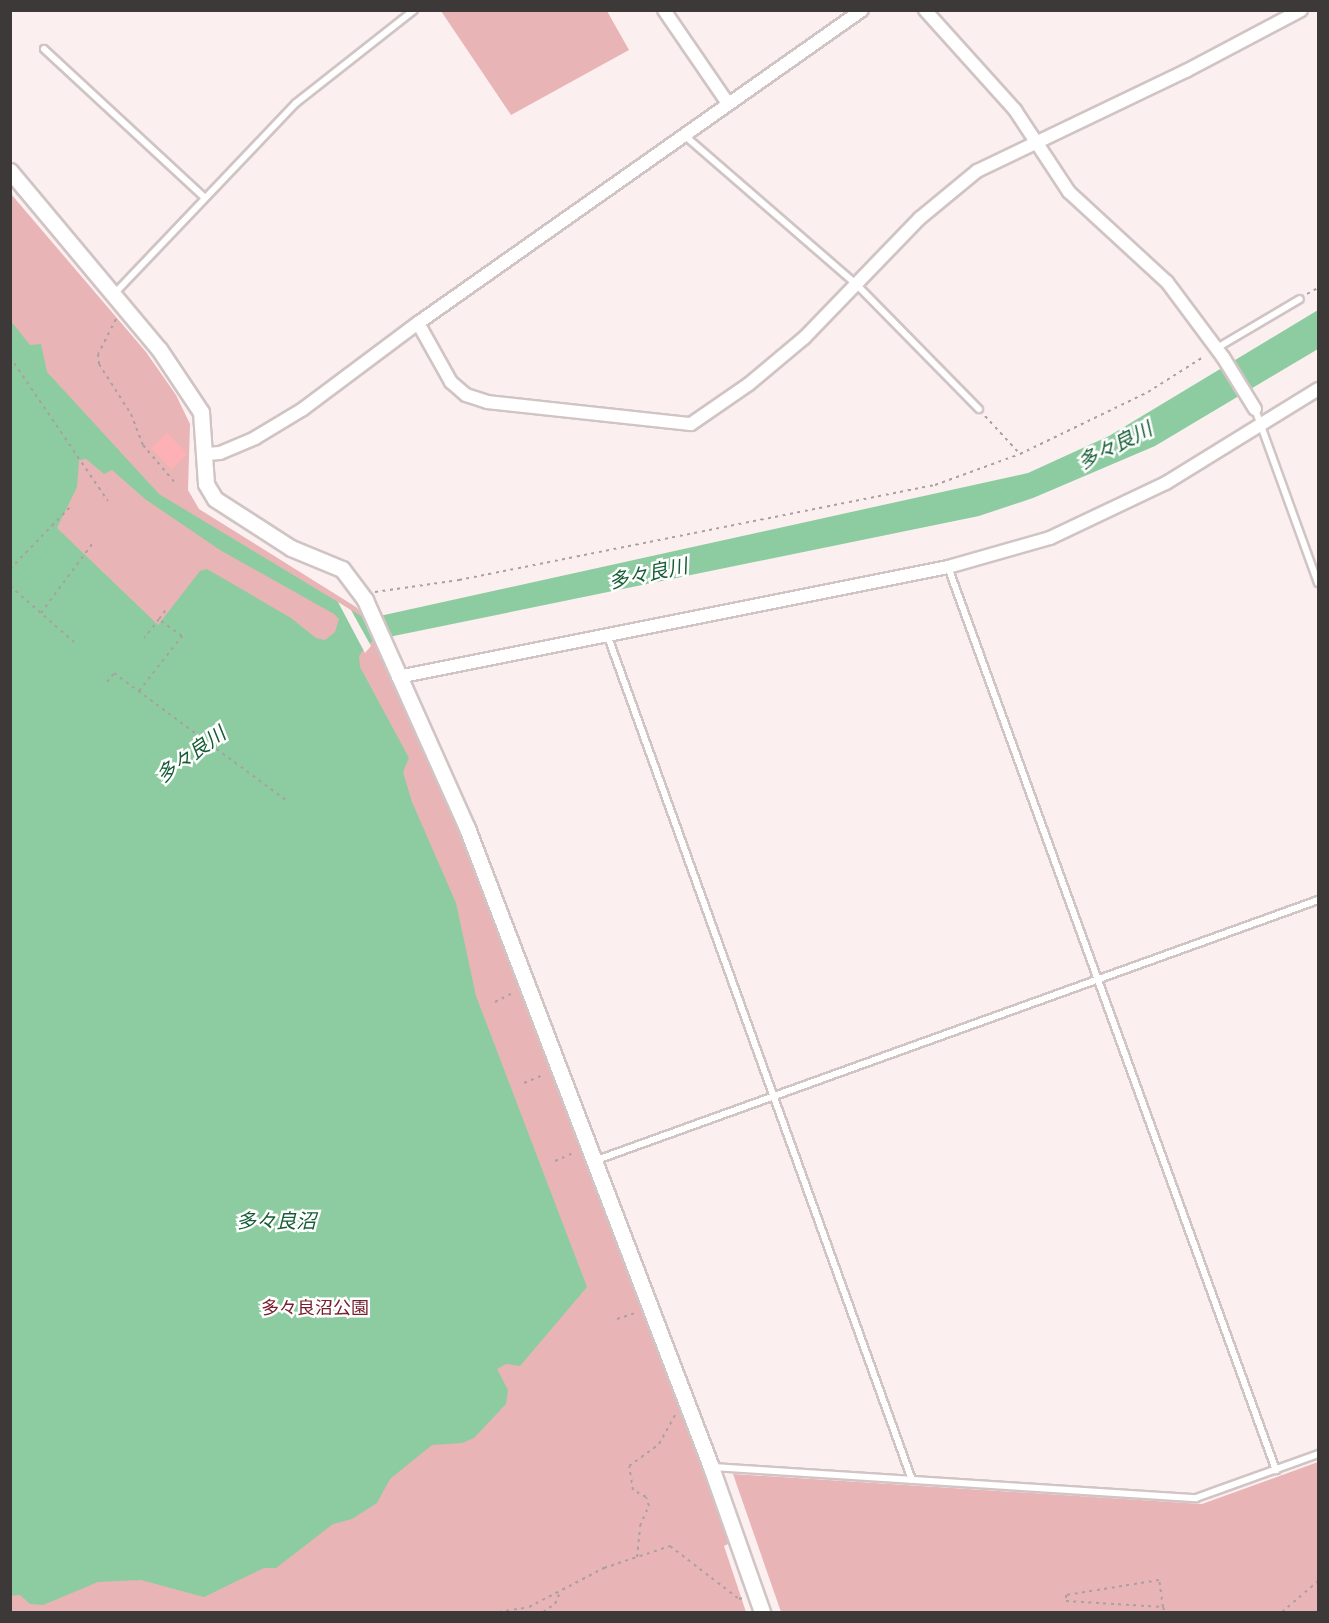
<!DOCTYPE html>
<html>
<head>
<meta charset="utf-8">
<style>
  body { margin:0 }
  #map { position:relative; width:1329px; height:1623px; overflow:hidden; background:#fcefef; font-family:Inter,"Noto Sans JP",sans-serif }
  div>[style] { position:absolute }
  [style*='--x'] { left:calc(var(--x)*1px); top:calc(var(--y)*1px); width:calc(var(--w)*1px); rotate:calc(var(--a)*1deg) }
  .green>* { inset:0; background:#e9b4b6 }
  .water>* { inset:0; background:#8ccca0 }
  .pier>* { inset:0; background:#fcefef }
  .building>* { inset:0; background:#feb1b5; transform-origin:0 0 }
  .path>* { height:2px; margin-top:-1px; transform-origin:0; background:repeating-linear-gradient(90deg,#aaa0a0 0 3px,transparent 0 7.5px) }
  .roads { filter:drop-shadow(2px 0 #d0c4c4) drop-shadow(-2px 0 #d0c4c4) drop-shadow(0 2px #d0c4c4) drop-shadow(0 -2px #d0c4c4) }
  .service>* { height:6px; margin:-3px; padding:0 3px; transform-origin:3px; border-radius:3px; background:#fff }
  .minor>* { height:12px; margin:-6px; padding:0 6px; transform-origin:6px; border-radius:6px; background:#fff }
  .tertiary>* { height:15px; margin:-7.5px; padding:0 7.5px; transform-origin:7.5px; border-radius:7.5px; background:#fff }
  span { translate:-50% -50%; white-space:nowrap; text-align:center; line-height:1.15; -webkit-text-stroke:5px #fff; paint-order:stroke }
  .park-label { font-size:18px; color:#78202e }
  .water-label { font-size:20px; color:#155d35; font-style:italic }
  .frame { position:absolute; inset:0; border:12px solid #3e3939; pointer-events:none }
</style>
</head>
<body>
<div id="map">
  <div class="green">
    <i style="clip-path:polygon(441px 11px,607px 11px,629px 50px,511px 115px)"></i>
    <i style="clip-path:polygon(11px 194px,146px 352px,176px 395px,190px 424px,188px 490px,199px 509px,356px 607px,364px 616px,444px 794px,533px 1026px,730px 1543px,724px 1546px,746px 1612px,11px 1612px)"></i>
    <i style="clip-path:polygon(1318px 1462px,1318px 1612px,781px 1612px,733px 1474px,1202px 1504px)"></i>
  </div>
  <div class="water">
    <i style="clip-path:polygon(evenodd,1318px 310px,1318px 349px,1155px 446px,1033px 498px,979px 516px,374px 640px,365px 647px,359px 656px,360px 667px,409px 758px,403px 772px,412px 802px,456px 903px,476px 996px,587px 1287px,520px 1366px,506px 1364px,497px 1369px,508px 1390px,506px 1404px,474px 1438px,462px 1443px,432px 1445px,390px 1479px,377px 1503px,352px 1519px,333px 1524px,276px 1568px,264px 1568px,204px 1597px,141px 1580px,98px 1582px,43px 1605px,30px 1604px,20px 1595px,10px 1596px,10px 320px,30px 345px,41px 344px,47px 372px,159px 494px,366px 619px,1028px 473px,1109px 436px,1318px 310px,86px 459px,104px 474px,112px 470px,145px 499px,220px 550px,334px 614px,339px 619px,335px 632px,325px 640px,316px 638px,291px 618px,207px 569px,200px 571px,158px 625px,57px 528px,77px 487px,79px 460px,86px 459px)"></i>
  </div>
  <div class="pier">
    <i style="clip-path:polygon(338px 602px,351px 610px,371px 646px,365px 653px)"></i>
  </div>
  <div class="building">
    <i style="left:167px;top:433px;width:29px;height:22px;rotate:46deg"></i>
  </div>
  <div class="path">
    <i style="--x:1307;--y:294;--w:13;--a:-29"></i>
    <i style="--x:116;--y:319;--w:39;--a:117"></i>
    <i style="--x:98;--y:354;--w:10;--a:84"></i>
    <i style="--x:99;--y:364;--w:59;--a:57.4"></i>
    <i style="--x:131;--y:414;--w:33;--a:69"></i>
    <i style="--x:143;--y:445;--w:51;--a:49.8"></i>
    <i style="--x:10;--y:357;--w:174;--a:55.8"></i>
    <i style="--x:985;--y:416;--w:52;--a:47.4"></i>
    <i style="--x:10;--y:569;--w:88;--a:-45.9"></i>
    <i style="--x:10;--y:586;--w:85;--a:41.2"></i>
    <i style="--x:375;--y:592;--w:85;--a:-8.1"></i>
    <i style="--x:459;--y:580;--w:485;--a:-11.3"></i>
    <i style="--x:935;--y:485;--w:90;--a:-20"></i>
    <i style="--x:1020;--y:454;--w:142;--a:-25.8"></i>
    <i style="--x:1148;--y:392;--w:67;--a:-32.3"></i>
    <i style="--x:41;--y:613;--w:86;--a:-53.5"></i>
    <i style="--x:159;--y:619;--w:15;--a:-53"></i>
    <i style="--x:107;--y:682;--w:11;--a:-52"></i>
    <i style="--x:114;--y:673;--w:215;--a:36.5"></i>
    <i style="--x:139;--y:691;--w:70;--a:-52"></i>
    <i style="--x:182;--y:636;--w:29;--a:-144"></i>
    <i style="--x:159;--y:619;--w:24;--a:128"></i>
    <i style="--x:495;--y:1002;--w:18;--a:-27"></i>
    <i style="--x:524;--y:1083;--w:21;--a:-23"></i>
    <i style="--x:555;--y:1161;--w:20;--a:-24"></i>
    <i style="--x:617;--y:1319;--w:19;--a:-18"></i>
    <i style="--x:637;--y:1557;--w:31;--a:-84"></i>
    <i style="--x:640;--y:1526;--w:22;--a:-66"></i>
    <i style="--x:649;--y:1506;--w:9;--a:-108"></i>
    <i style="--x:646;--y:1497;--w:15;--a:-152"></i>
    <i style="--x:633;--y:1490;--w:24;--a:-99"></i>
    <i style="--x:629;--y:1466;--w:37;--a:-36"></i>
    <i style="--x:659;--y:1444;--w:33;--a:-61"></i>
    <i style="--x:1163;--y:1607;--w:27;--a:-98"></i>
    <i style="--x:1159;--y:1580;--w:94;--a:170.8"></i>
    <i style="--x:1066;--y:1595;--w:6;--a:90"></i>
    <i style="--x:1066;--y:1601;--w:97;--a:3.5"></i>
    <i style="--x:1163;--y:1607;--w:5;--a:68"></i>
    <i style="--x:499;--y:1612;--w:30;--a:-9"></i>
    <i style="--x:529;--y:1607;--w:85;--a:-27.5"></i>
    <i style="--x:604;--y:1568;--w:70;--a:-18.4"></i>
    <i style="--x:670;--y:1546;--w:87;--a:37.5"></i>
    <i style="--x:739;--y:1599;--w:4;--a:-14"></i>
    <i style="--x:543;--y:1612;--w:14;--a:-34"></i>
    <i style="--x:555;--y:1604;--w:13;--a:-67"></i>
    <i style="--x:578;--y:1612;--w:16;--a:0"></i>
    <i style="--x:1282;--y:1612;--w:48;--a:-40.7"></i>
  </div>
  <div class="roads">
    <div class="service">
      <i style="--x:44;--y:49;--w:219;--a:42.8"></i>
      <i style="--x:684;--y:135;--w:229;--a:40.9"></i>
      <i style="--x:857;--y:285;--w:174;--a:45.5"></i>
      <i style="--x:115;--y:293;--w:262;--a:-46.4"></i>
      <i style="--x:296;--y:103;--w:150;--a:-38.2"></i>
      <i style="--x:1217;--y:348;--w:96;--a:-30.6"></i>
      <i style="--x:1255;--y:409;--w:185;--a:70.1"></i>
      <i style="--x:948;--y:567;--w:961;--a:70.04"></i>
      <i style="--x:608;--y:637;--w:896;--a:70.17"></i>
      <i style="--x:594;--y:1161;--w:770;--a:-19.82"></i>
      <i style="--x:713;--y:1467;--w:484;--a:3.7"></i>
      <i style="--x:1196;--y:1498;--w:130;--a:-19.8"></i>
    </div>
    <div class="minor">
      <i style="--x:664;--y:10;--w:112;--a:55.6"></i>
      <i style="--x:925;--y:10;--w:135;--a:48"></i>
      <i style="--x:1015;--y:110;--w:98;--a:56.6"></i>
      <i style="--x:1069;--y:192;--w:133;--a:42.6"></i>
      <i style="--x:1167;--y:282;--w:94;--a:53.3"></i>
      <i style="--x:1223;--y:357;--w:61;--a:58.4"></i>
      <i style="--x:418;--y:323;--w:68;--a:60.8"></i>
      <i style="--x:451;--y:382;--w:20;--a:41"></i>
      <i style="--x:466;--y:395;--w:22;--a:18"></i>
      <i style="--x:487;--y:402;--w:205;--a:6.2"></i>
      <i style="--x:691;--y:424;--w:70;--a:-34.6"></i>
      <i style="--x:749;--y:384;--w:72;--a:-39.9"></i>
      <i style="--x:804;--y:338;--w:167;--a:-46"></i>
      <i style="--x:920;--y:218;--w:74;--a:-39.5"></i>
      <i style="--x:977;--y:171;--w:232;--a:-25.6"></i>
      <i style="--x:1186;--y:71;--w:130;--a:-27.9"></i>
      <i style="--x:206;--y:454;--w:14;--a:-4"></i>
      <i style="--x:220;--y:453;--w:38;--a:-23"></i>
      <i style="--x:255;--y:438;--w:56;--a:-31.1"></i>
      <i style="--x:303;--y:409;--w:144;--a:-36.8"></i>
      <i style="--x:418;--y:323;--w:543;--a:-35.18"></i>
      <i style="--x:398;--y:677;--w:561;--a:-11.31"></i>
      <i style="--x:948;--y:567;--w:106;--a:-15.9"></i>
      <i style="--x:1050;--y:538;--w:128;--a:-25.4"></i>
      <i style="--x:1166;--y:483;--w:179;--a:-31.7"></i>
    </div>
    <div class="tertiary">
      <i style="--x:10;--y:171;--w:232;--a:50.1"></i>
      <i style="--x:159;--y:349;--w:76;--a:56.3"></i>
      <i style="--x:201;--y:412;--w:72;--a:86"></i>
      <i style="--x:206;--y:484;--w:17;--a:59"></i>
      <i style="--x:215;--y:499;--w:90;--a:32.8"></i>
      <i style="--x:291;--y:548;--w:55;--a:22.4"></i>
      <i style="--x:342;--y:569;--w:39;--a:53"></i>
      <i style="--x:365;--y:600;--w:250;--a:65.9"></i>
      <i style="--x:467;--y:828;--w:684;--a:69.1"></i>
      <i style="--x:711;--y:1467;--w:154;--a:70.6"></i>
    </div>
  </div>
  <div class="park-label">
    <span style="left:315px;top:1308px">多々良沼公園</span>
  </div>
  <div class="water-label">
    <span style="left:1115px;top:446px;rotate:-27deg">多々良川</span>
    <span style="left:648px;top:574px;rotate:-12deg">多々良川</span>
    <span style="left:191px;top:755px;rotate:-36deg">多々良川</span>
    <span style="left:276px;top:1221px">多々良沼</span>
  </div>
  <div class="frame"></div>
</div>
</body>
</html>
